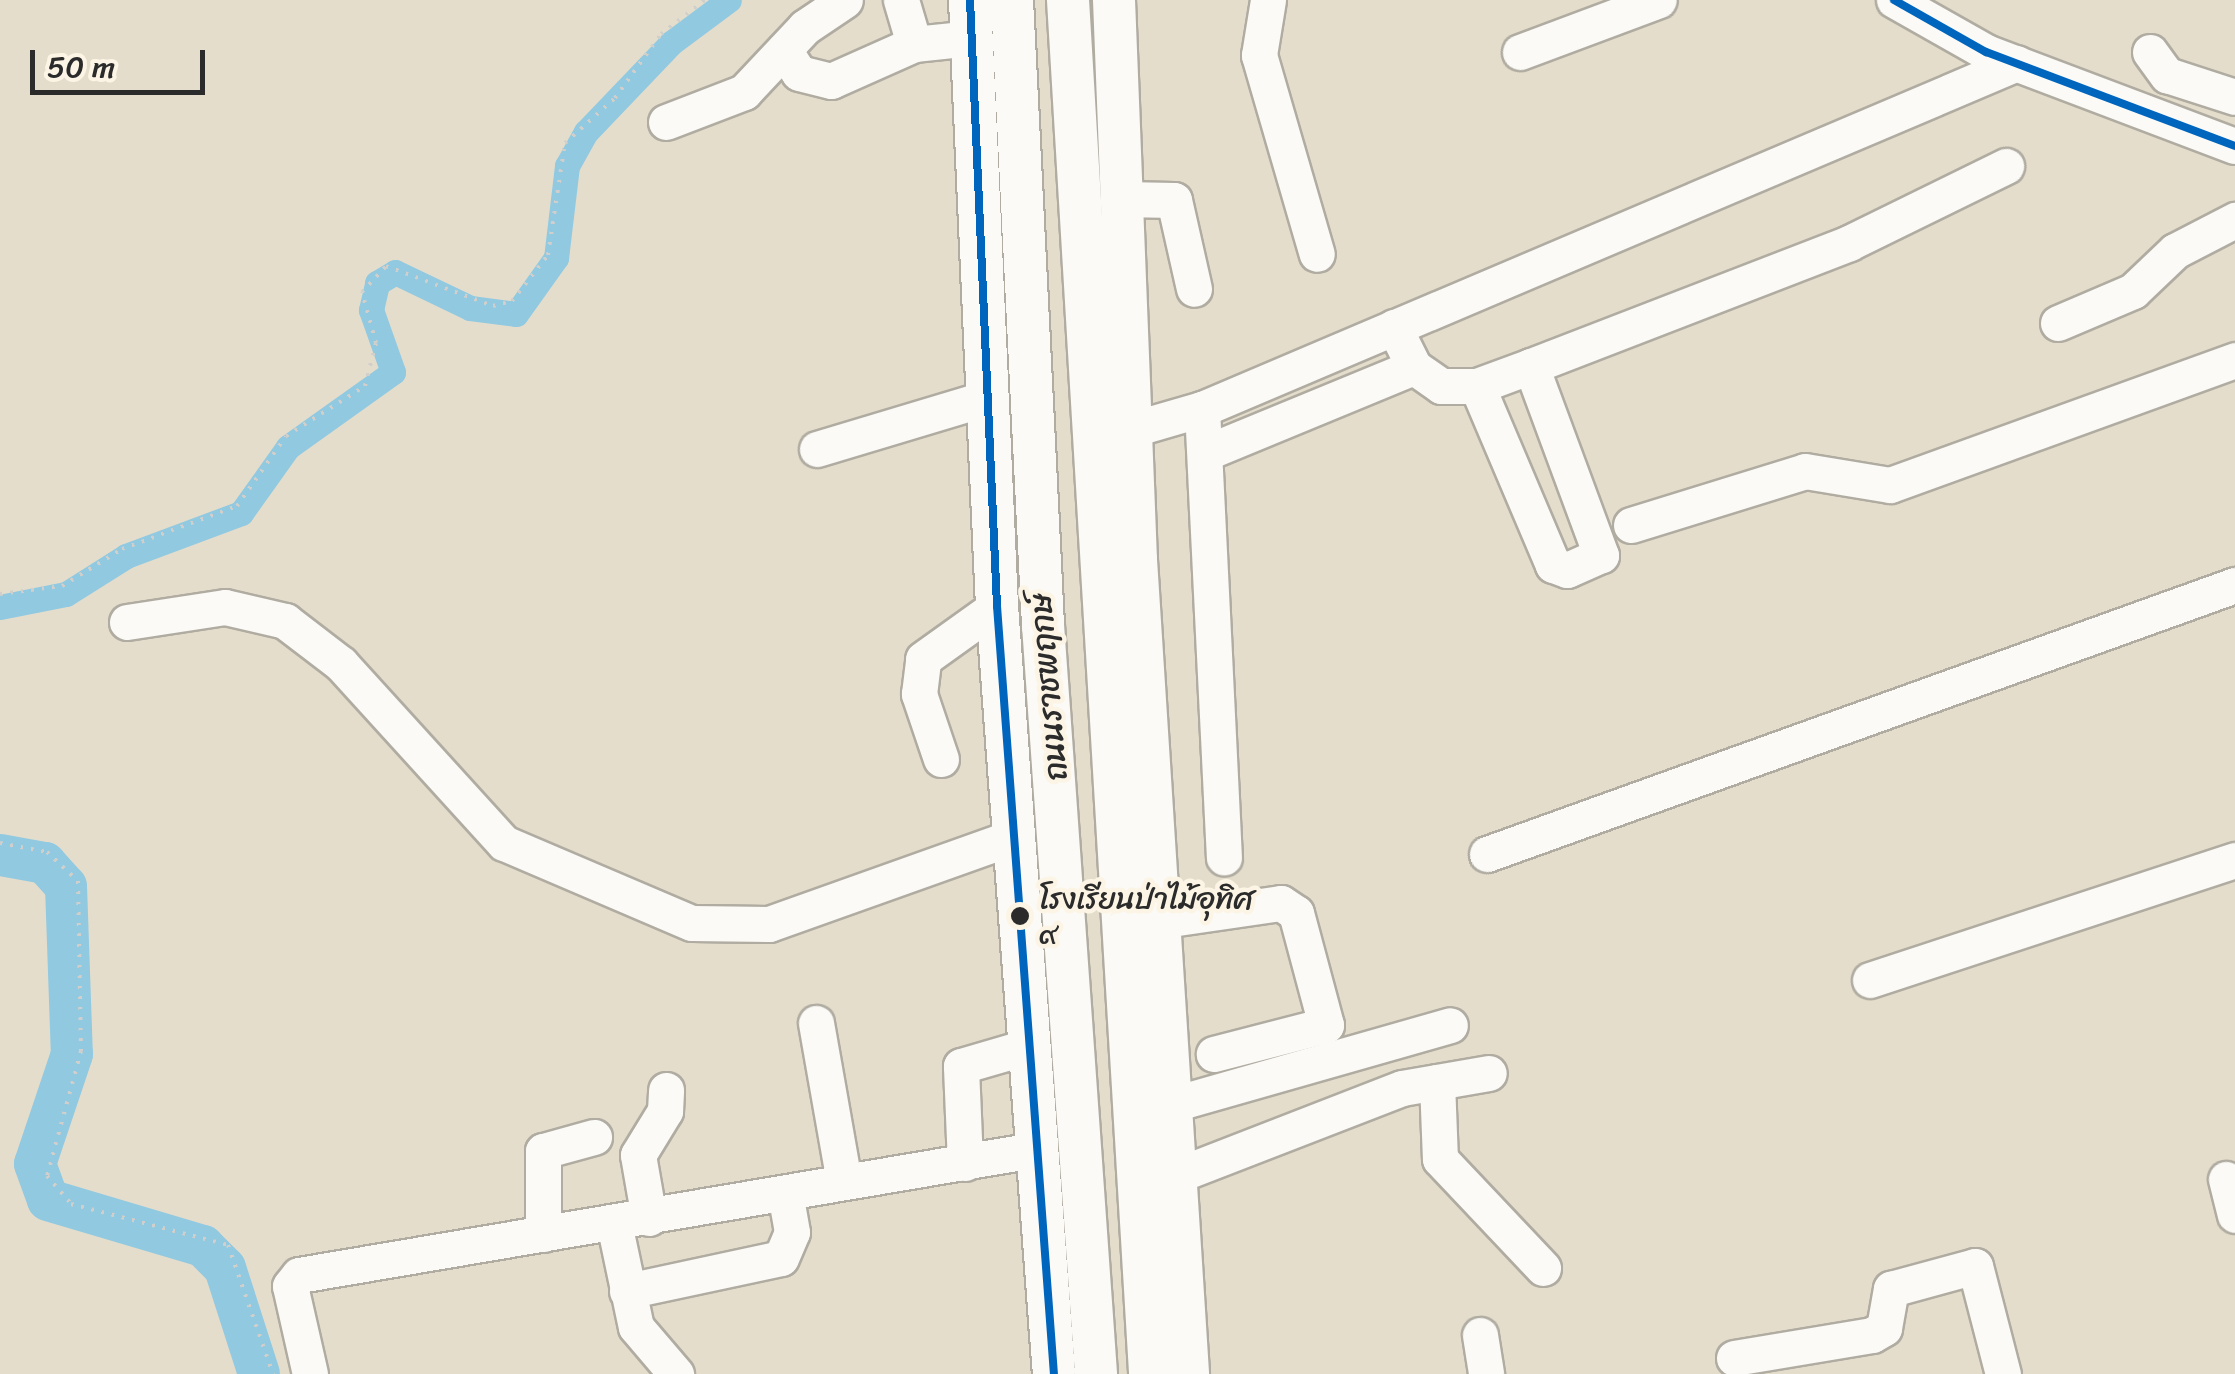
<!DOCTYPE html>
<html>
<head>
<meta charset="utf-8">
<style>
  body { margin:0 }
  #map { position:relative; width:2235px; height:1374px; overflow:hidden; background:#e4ddcc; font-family:Sriracha,"Playpen Sans Thai",sans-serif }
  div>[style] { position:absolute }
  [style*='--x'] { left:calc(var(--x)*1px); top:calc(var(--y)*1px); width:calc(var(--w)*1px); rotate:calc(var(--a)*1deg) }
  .canal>* { height:25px; margin:-12.5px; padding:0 12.5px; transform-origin:12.5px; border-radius:12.5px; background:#91c9e1 }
  .river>* { height:42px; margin:-21px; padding:0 21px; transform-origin:21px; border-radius:21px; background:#91c9e1 }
  .path>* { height:4px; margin-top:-2px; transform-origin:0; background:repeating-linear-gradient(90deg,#d1cfcb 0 2.5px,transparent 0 10.5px) }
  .roads { filter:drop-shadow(2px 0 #b0aca1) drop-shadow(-2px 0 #b0aca1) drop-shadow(0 2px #b0aca1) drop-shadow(0 -2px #b0aca1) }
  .minor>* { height:35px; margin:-17.5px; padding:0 17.5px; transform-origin:17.5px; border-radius:17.5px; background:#fbfaf7 }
  .major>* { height:42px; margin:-21px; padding:0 21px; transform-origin:21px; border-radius:21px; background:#fbfaf7 }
  .bus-1>* { height:8px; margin:-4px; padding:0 4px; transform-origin:4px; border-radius:4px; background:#0065bd }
  .dots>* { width:28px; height:28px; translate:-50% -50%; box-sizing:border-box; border:5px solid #fcf5e5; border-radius:50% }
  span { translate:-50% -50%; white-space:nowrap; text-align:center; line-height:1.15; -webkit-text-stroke:9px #fcf5e5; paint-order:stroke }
  .bus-label { font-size:30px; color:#2b2b2b }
  .left { translate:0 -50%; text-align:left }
  .street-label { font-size:32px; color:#2b2b2b }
  .scale { position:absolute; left:30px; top:50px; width:175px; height:45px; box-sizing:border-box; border:5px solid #2b2b2b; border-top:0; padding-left:12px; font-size:30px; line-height:35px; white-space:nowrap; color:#2b2b2b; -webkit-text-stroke:8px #fcf5e5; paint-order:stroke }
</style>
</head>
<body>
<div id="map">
  <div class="canal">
    <i style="--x:0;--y:607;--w:67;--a:-11.1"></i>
    <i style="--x:66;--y:594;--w:71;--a:-32.3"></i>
    <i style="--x:126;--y:556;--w:123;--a:-20.5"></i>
    <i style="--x:241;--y:513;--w:81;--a:-54.5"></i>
    <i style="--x:288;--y:447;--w:129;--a:-35.5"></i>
    <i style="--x:393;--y:372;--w:66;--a:-109.5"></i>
    <i style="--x:371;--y:310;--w:28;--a:-77"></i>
    <i style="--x:377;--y:283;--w:21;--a:-31"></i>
    <i style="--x:395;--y:272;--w:83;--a:25.6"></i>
    <i style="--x:470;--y:308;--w:46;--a:7.4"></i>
    <i style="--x:516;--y:314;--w:69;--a:-54.5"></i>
    <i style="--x:556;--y:258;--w:93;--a:-83.2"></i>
    <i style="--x:567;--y:166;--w:39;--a:-61"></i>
    <i style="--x:586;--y:132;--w:123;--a:-46.3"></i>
    <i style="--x:671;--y:43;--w:72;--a:-36.6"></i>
  </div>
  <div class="river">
    <i style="--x:0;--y:855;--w:46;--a:10.1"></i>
    <i style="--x:45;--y:863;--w:31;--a:48"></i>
    <i style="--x:66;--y:886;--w:168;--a:88"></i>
    <i style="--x:72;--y:1054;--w:116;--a:108.6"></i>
    <i style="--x:35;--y:1164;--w:38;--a:70"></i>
    <i style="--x:48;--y:1200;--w:162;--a:16.5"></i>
    <i style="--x:203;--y:1246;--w:31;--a:45"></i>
    <i style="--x:225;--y:1268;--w:111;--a:72.2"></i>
  </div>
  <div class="path">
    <i style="--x:0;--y:594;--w:63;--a:-7.4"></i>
    <i style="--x:62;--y:586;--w:70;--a:-31.7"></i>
    <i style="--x:122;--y:549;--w:123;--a:-20.5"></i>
    <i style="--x:237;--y:506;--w:85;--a:-55"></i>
    <i style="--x:286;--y:436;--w:93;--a:-32.3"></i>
    <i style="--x:365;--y:386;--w:44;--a:-75.7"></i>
    <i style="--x:376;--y:343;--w:53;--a:-105.4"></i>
    <i style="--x:362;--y:292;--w:35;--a:-47"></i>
    <i style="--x:386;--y:266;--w:114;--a:20.5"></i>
    <i style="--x:493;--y:306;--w:20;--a:-15"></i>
    <i style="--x:512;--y:301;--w:58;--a:-52"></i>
    <i style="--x:548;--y:255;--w:113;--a:-81.4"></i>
    <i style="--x:565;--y:143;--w:67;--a:-42"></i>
    <i style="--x:615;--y:98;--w:79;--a:-54.3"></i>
    <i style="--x:661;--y:34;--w:56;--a:-37.7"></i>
    <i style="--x:0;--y:843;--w:48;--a:10.8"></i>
    <i style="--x:47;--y:852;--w:42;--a:43.1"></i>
    <i style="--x:78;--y:881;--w:170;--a:89"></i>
    <i style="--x:81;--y:1051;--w:130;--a:105.2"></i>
    <i style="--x:47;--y:1176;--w:37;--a:49"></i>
    <i style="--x:71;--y:1204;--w:162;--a:14.6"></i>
    <i style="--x:228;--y:1245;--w:137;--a:70.8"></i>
  </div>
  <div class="roads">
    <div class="minor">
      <i style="--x:901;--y:0;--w:46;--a:73.5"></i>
      <i style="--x:1268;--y:0;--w:56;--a:99.3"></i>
      <i style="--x:1259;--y:55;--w:207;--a:73.8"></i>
      <i style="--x:1894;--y:0;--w:106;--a:29.5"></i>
      <i style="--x:1986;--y:52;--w:266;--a:20.7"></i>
      <i style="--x:784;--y:50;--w:27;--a:57"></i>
      <i style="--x:799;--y:73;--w:33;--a:14"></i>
      <i style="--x:831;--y:81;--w:91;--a:-24"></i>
      <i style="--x:914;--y:44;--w:57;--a:-6"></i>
      <i style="--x:1520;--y:52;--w:148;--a:-20.5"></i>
      <i style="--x:2150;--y:52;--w:29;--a:54"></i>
      <i style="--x:2167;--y:75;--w:71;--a:17.9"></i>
      <i style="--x:666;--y:122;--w:84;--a:-21"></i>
      <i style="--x:744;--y:92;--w:89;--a:-46.8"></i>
      <i style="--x:805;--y:27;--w:48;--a:-34"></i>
      <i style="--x:1122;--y:199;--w:52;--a:1.1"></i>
      <i style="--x:1174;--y:200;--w:91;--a:77.3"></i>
      <i style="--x:2058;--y:323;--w:82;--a:-23.1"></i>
      <i style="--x:2133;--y:291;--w:58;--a:-43.6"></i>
      <i style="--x:2175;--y:251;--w:68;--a:-27.3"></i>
      <i style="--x:1394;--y:327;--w:45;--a:63.4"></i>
      <i style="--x:1414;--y:367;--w:33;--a:35"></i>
      <i style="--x:1441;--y:386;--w:36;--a:0"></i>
      <i style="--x:1477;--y:386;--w:58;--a:-20.3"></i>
      <i style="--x:1531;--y:366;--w:202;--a:69.7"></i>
      <i style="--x:1601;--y:555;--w:37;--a:156"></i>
      <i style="--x:1567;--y:570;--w:15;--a:-160"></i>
      <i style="--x:1553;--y:565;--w:194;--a:-113"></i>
      <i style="--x:1531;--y:366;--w:341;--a:-21.1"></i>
      <i style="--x:1849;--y:243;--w:175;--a:-26.1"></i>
      <i style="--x:1202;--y:409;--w:449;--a:87.2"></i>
      <i style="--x:1133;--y:429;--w:72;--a:-16.2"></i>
      <i style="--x:1202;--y:409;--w:885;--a:-23"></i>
      <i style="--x:817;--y:449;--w:177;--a:-16.7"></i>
      <i style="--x:1205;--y:453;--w:226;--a:-22.4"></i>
      <i style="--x:1631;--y:525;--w:182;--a:-17.2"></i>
      <i style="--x:1805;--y:471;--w:86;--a:9.4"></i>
      <i style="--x:1890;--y:485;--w:367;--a:-19.9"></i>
      <i style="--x:127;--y:622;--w:99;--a:-8.7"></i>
      <i style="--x:225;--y:607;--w:62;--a:13.1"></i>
      <i style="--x:285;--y:621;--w:71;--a:37.5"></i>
      <i style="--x:341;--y:664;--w:242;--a:47.7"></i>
      <i style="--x:504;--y:843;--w:204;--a:23.1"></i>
      <i style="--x:692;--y:923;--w:77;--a:0.7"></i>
      <i style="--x:769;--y:924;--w:262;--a:-19.6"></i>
      <i style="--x:941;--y:759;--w:69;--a:-108.7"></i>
      <i style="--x:919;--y:694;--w:35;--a:-83"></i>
      <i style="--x:923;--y:659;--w:91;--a:-35.6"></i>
      <i style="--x:1487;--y:854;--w:795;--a:-19.78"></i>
      <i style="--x:1157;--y:921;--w:125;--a:-8.3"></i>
      <i style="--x:1281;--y:903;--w:18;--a:34"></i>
      <i style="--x:1296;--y:913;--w:116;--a:75"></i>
      <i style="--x:1326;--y:1025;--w:116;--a:165.5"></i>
      <i style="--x:1870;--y:980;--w:384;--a:-18.2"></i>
      <i style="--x:816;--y:1023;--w:161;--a:80"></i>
      <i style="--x:1437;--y:1082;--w:77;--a:87.8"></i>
      <i style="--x:1440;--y:1159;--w:150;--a:46.6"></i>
      <i style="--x:1170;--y:1105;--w:291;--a:-15.9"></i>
      <i style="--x:965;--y:1163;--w:97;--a:-92.4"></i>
      <i style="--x:961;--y:1066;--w:72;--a:-16.2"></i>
      <i style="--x:1175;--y:1176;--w:243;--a:-21.2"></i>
      <i style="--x:1402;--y:1088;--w:88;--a:-9.8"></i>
      <i style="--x:2226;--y:1179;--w:37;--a:76"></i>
      <i style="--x:649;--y:1218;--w:64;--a:-99.9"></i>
      <i style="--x:638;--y:1155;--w:52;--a:-58.5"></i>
      <i style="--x:665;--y:1111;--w:21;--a:-87"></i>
      <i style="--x:614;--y:1223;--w:106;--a:78.1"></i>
      <i style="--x:636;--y:1327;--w:62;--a:49.6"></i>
      <i style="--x:543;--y:1234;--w:83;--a:-90"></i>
      <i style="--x:543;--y:1151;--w:53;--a:-15.4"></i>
      <i style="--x:627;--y:1291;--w:157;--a:-12.1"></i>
      <i style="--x:781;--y:1258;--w:28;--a:-67"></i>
      <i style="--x:792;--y:1232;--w:40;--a:-100"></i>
      <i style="--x:1480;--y:1335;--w:39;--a:81"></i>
      <i style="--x:1734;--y:1358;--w:140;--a:-9.5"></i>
      <i style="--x:1872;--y:1335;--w:14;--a:-30"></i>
      <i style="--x:1884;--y:1328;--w:40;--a:-80"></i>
      <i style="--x:1891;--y:1289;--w:87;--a:-15.3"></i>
      <i style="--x:1975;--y:1266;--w:112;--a:75.5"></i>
      <i style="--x:310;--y:1374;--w:90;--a:-102.8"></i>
      <i style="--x:290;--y:1286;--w:14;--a:-51"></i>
      <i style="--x:299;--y:1275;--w:751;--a:-9.66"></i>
    </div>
    <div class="major">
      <i style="--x:970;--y:0;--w:607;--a:87.45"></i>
      <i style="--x:997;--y:606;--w:770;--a:85.76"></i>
      <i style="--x:1012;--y:0;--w:626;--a:87.16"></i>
      <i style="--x:1043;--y:625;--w:751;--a:85.95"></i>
      <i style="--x:1068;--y:0;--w:1376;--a:86.58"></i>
      <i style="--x:1114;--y:0;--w:560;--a:87.75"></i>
      <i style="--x:1136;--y:560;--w:816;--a:86.34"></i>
    </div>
  </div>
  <div class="bus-1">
    <i style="--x:970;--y:0;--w:607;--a:87.45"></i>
    <i style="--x:997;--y:606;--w:770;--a:85.76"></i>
    <i style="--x:1894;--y:0;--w:106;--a:29.5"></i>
    <i style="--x:1986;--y:52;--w:266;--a:20.7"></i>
  </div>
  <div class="dots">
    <i style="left:1020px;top:916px;background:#2b2b2b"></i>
  </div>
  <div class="bus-label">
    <span class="left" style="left:1039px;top:916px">โรงเรียนป่าไม้อุทิศ<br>๙</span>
  </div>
  <div class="street-label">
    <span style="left:1049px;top:687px;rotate:-95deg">ถนนราชพฤกษ์</span>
  </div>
  <div class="scale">50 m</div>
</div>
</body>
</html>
